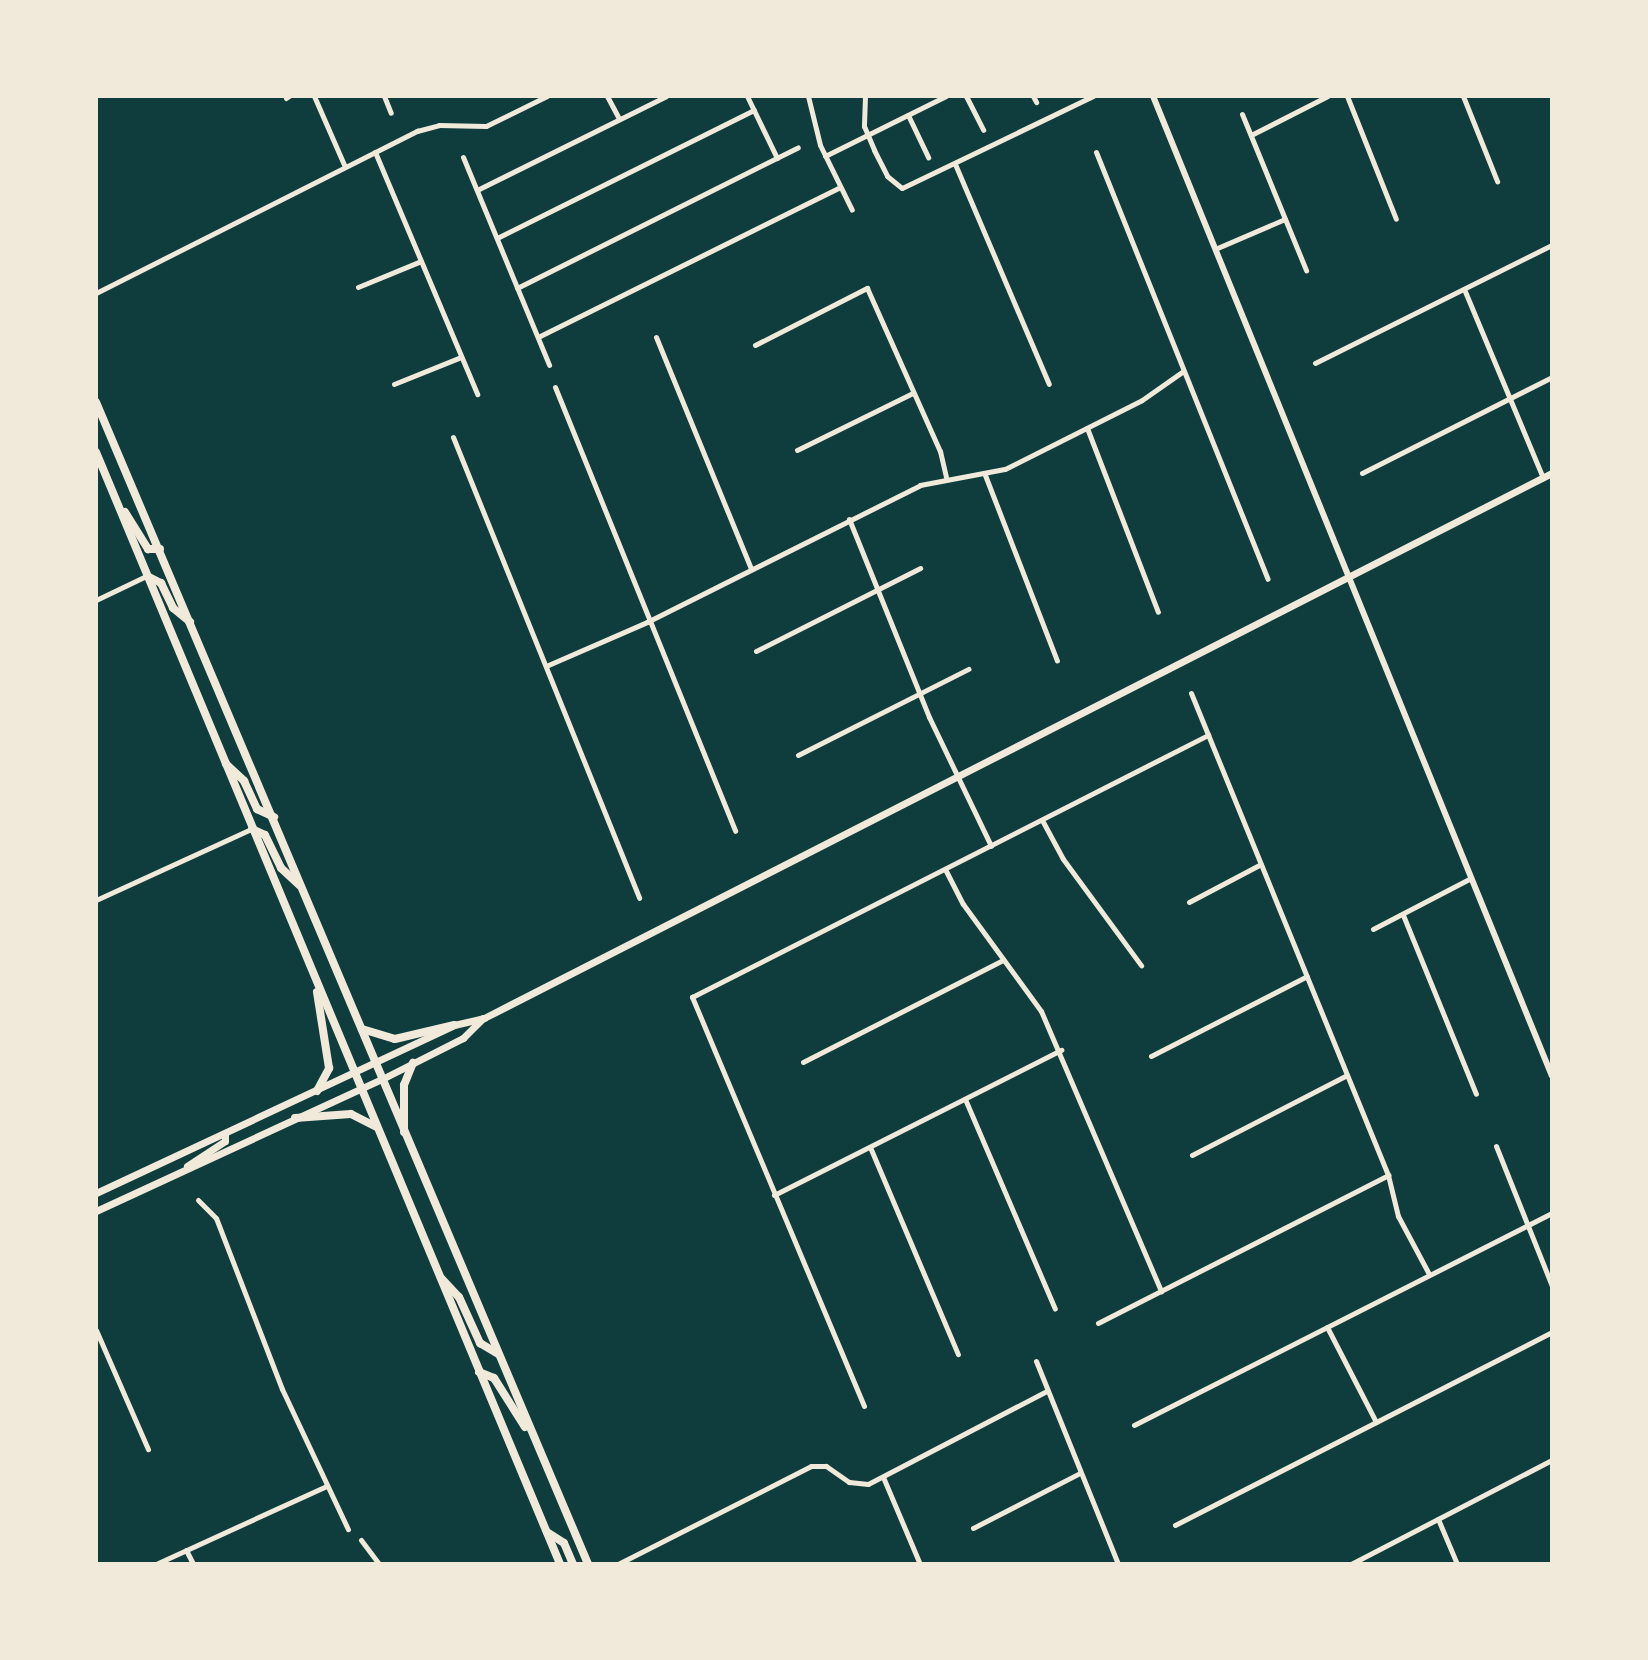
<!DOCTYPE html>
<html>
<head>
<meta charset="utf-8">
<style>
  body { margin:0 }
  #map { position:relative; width:1648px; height:1660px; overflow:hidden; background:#0f3d3e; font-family:Overpass,sans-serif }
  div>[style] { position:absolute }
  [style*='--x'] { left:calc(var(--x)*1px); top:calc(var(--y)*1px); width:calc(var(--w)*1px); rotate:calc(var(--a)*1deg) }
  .minor>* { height:5px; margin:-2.5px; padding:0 2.5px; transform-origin:2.5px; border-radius:2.5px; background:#f1e9da }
  .tertiary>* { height:6px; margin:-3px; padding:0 3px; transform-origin:3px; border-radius:3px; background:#f1e9da }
  .secondary>* { height:7px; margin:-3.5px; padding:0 3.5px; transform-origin:3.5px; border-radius:3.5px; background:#f1e9da }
  .primary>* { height:8px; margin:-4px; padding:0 4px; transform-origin:4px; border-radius:4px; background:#f1e9da }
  span { translate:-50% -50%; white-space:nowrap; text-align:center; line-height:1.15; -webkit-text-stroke:6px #f1e9da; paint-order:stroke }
  .frame { position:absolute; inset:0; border:98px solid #f1e9da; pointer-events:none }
</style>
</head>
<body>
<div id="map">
  <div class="minor">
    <i style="--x:314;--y:96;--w:77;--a:66.4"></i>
    <i style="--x:384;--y:96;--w:18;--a:68"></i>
    <i style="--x:607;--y:96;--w:26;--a:62"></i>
    <i style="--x:747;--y:96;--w:69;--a:64.2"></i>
    <i style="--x:808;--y:96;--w:50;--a:76.2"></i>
    <i style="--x:820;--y:145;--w:72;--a:63.8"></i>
    <i style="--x:865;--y:96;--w:30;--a:92"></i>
    <i style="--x:864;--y:126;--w:26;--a:67"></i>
    <i style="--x:874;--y:150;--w:29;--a:63"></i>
    <i style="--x:887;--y:176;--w:19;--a:39"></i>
    <i style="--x:902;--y:188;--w:212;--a:-25.7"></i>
    <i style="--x:966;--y:96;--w:38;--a:63"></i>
    <i style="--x:1033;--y:96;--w:7;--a:63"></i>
    <i style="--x:1347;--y:96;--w:132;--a:68.3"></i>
    <i style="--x:1463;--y:96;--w:92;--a:68.2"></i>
    <i style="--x:286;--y:98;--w:4;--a:-34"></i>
    <i style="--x:1242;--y:114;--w:169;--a:67.7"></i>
    <i style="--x:908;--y:115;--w:47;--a:64.5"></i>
    <i style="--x:1251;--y:135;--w:86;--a:-26.9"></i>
    <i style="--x:375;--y:152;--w:263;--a:67.1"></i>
    <i style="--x:1096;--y:152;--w:460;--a:68.1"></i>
    <i style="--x:825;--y:156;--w:135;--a:-26.4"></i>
    <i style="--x:463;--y:157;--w:225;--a:67.5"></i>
    <i style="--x:955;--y:164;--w:239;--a:66.9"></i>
    <i style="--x:477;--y:190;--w:211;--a:-26.4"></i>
    <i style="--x:497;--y:238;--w:287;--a:-26.5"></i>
    <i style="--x:1215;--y:249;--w:76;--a:-23.2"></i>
    <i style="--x:358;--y:287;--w:68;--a:-22.4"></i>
    <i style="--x:517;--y:288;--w:314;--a:-26.6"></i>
    <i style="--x:1464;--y:289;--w:205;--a:67.3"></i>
    <i style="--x:96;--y:293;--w:360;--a:-26.8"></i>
    <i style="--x:417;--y:131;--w:23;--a:-15"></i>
    <i style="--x:439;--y:125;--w:47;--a:1.2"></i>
    <i style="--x:486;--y:126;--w:68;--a:-26.2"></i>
    <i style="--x:538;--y:337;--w:337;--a:-26.4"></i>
    <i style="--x:656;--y:337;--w:251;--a:67.7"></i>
    <i style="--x:755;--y:345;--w:126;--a:-27"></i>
    <i style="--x:867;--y:288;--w:179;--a:65.9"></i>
    <i style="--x:940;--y:451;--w:28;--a:77"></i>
    <i style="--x:1315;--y:363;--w:265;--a:-26.5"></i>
    <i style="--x:394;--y:384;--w:72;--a:-21.9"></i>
    <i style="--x:555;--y:387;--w:479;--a:67.9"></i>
    <i style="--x:1087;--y:428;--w:197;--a:68.9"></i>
    <i style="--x:453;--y:437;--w:497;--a:68"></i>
    <i style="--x:797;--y:450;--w:129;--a:-26.2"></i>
    <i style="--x:1362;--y:473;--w:213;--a:-26.8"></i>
    <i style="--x:985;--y:475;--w:199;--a:68.8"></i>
    <i style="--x:849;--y:519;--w:214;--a:68"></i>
    <i style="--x:929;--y:717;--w:143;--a:64.3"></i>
    <i style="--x:96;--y:600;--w:55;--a:-25.6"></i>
    <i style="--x:756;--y:651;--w:184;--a:-26.8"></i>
    <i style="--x:546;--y:666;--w:110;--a:-23.5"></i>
    <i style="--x:647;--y:622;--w:305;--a:-26.6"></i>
    <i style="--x:920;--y:485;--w:86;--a:-10.7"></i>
    <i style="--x:1005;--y:469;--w:153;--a:-26.7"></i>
    <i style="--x:1142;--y:400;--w:49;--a:-35"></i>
    <i style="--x:1191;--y:693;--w:521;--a:67.77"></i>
    <i style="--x:1388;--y:1175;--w:42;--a:76.3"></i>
    <i style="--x:1398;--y:1216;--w:66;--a:61.9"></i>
    <i style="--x:798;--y:755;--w:191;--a:-26.8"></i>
    <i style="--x:1042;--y:820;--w:44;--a:61.7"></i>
    <i style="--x:1063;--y:859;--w:132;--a:53.7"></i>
    <i style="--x:945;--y:869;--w:39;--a:63"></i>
    <i style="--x:963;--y:904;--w:132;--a:53.9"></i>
    <i style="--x:1041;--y:1011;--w:305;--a:66.8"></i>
    <i style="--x:96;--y:900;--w:170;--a:-24.6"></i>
    <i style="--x:1189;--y:902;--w:81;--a:-27.8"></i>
    <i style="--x:1403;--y:915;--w:193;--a:67.8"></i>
    <i style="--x:1373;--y:929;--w:110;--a:-27.5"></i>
    <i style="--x:1151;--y:1056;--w:175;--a:-27.1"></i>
    <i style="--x:803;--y:1062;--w:225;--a:-27"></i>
    <i style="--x:965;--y:1099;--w:228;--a:66.8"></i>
    <i style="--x:1496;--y:1146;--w:151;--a:68.2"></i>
    <i style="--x:870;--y:1147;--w:225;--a:67"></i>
    <i style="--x:1192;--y:1155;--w:174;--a:-27.3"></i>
    <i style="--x:774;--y:1195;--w:322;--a:-26.8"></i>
    <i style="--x:198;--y:1200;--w:25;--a:45"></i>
    <i style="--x:216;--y:1218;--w:183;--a:68.9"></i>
    <i style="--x:282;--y:1389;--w:155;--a:64.8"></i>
    <i style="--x:1098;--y:1323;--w:326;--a:-27"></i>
    <i style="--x:1327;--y:1327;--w:107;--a:62.7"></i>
    <i style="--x:96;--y:1330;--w:130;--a:66.4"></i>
    <i style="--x:1036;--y:1361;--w:219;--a:68"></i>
    <i style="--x:864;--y:1406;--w:444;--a:-112.8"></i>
    <i style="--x:692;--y:997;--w:579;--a:-26.92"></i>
    <i style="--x:1134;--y:1425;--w:469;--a:-26.9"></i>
    <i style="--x:883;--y:1477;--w:95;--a:67"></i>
    <i style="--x:1438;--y:1519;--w:49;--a:67.1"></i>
    <i style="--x:1175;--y:1525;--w:424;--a:-27.1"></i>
    <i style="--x:973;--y:1528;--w:120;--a:-27.2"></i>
    <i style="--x:361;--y:1540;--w:30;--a:53"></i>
    <i style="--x:186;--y:1550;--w:16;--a:63"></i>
    <i style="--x:156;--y:1564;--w:187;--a:-24.6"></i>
    <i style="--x:618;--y:1564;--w:216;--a:-26.9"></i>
    <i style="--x:811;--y:1466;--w:15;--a:0"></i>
    <i style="--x:826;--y:1466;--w:28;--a:35"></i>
    <i style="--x:849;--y:1482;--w:19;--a:6"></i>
    <i style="--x:868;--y:1484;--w:202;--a:-27.5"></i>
    <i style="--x:1351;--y:1564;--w:226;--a:-27.4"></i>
  </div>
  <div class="tertiary">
    <i style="--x:1153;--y:96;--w:1058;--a:67.85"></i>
  </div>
  <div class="secondary">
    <i style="--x:187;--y:1166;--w:45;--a:-33.3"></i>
    <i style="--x:225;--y:1141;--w:7;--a:-90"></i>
    <i style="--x:96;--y:1193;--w:395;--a:-25.1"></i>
    <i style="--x:454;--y:1025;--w:31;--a:-13"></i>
    <i style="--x:484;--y:1018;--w:1199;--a:-27.04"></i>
    <i style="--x:96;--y:1211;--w:315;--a:-24.8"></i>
    <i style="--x:382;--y:1079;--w:91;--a:-26.8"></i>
    <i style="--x:463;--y:1038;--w:28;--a:-45"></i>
  </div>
  <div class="primary">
    <i style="--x:96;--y:402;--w:1262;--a:67.05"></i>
    <i style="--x:96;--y:452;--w:1205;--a:67.35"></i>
    <i style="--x:125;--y:512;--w:44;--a:58.1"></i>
    <i style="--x:148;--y:549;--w:12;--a:0"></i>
    <i style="--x:147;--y:576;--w:16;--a:27"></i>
    <i style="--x:161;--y:583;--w:28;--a:64"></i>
    <i style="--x:173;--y:608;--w:22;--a:39"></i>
    <i style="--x:226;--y:764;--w:25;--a:43"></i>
    <i style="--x:244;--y:781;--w:31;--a:65"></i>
    <i style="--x:257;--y:809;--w:19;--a:25"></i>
    <i style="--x:252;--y:829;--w:14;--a:25"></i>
    <i style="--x:265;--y:835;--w:37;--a:64"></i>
    <i style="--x:281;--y:868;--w:25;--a:43"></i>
    <i style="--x:362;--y:1029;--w:34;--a:17"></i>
    <i style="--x:395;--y:1039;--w:61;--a:-13.3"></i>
    <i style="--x:317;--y:1091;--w:26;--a:-62"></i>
    <i style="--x:329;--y:1068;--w:77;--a:-99"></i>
    <i style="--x:295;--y:1118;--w:56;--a:-4.1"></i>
    <i style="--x:351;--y:1114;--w:27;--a:27"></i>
    <i style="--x:404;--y:1132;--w:47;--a:-90"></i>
    <i style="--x:404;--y:1085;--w:24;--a:-68"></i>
    <i style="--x:441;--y:1278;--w:26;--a:47"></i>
    <i style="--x:459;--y:1297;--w:51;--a:65.5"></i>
    <i style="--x:480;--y:1343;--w:21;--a:31"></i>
    <i style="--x:479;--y:1372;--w:16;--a:22"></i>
    <i style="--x:494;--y:1378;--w:58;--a:57.7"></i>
    <i style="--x:547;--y:1532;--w:20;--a:33"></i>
    <i style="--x:564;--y:1543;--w:23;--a:67"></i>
  </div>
  <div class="frame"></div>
</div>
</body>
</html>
